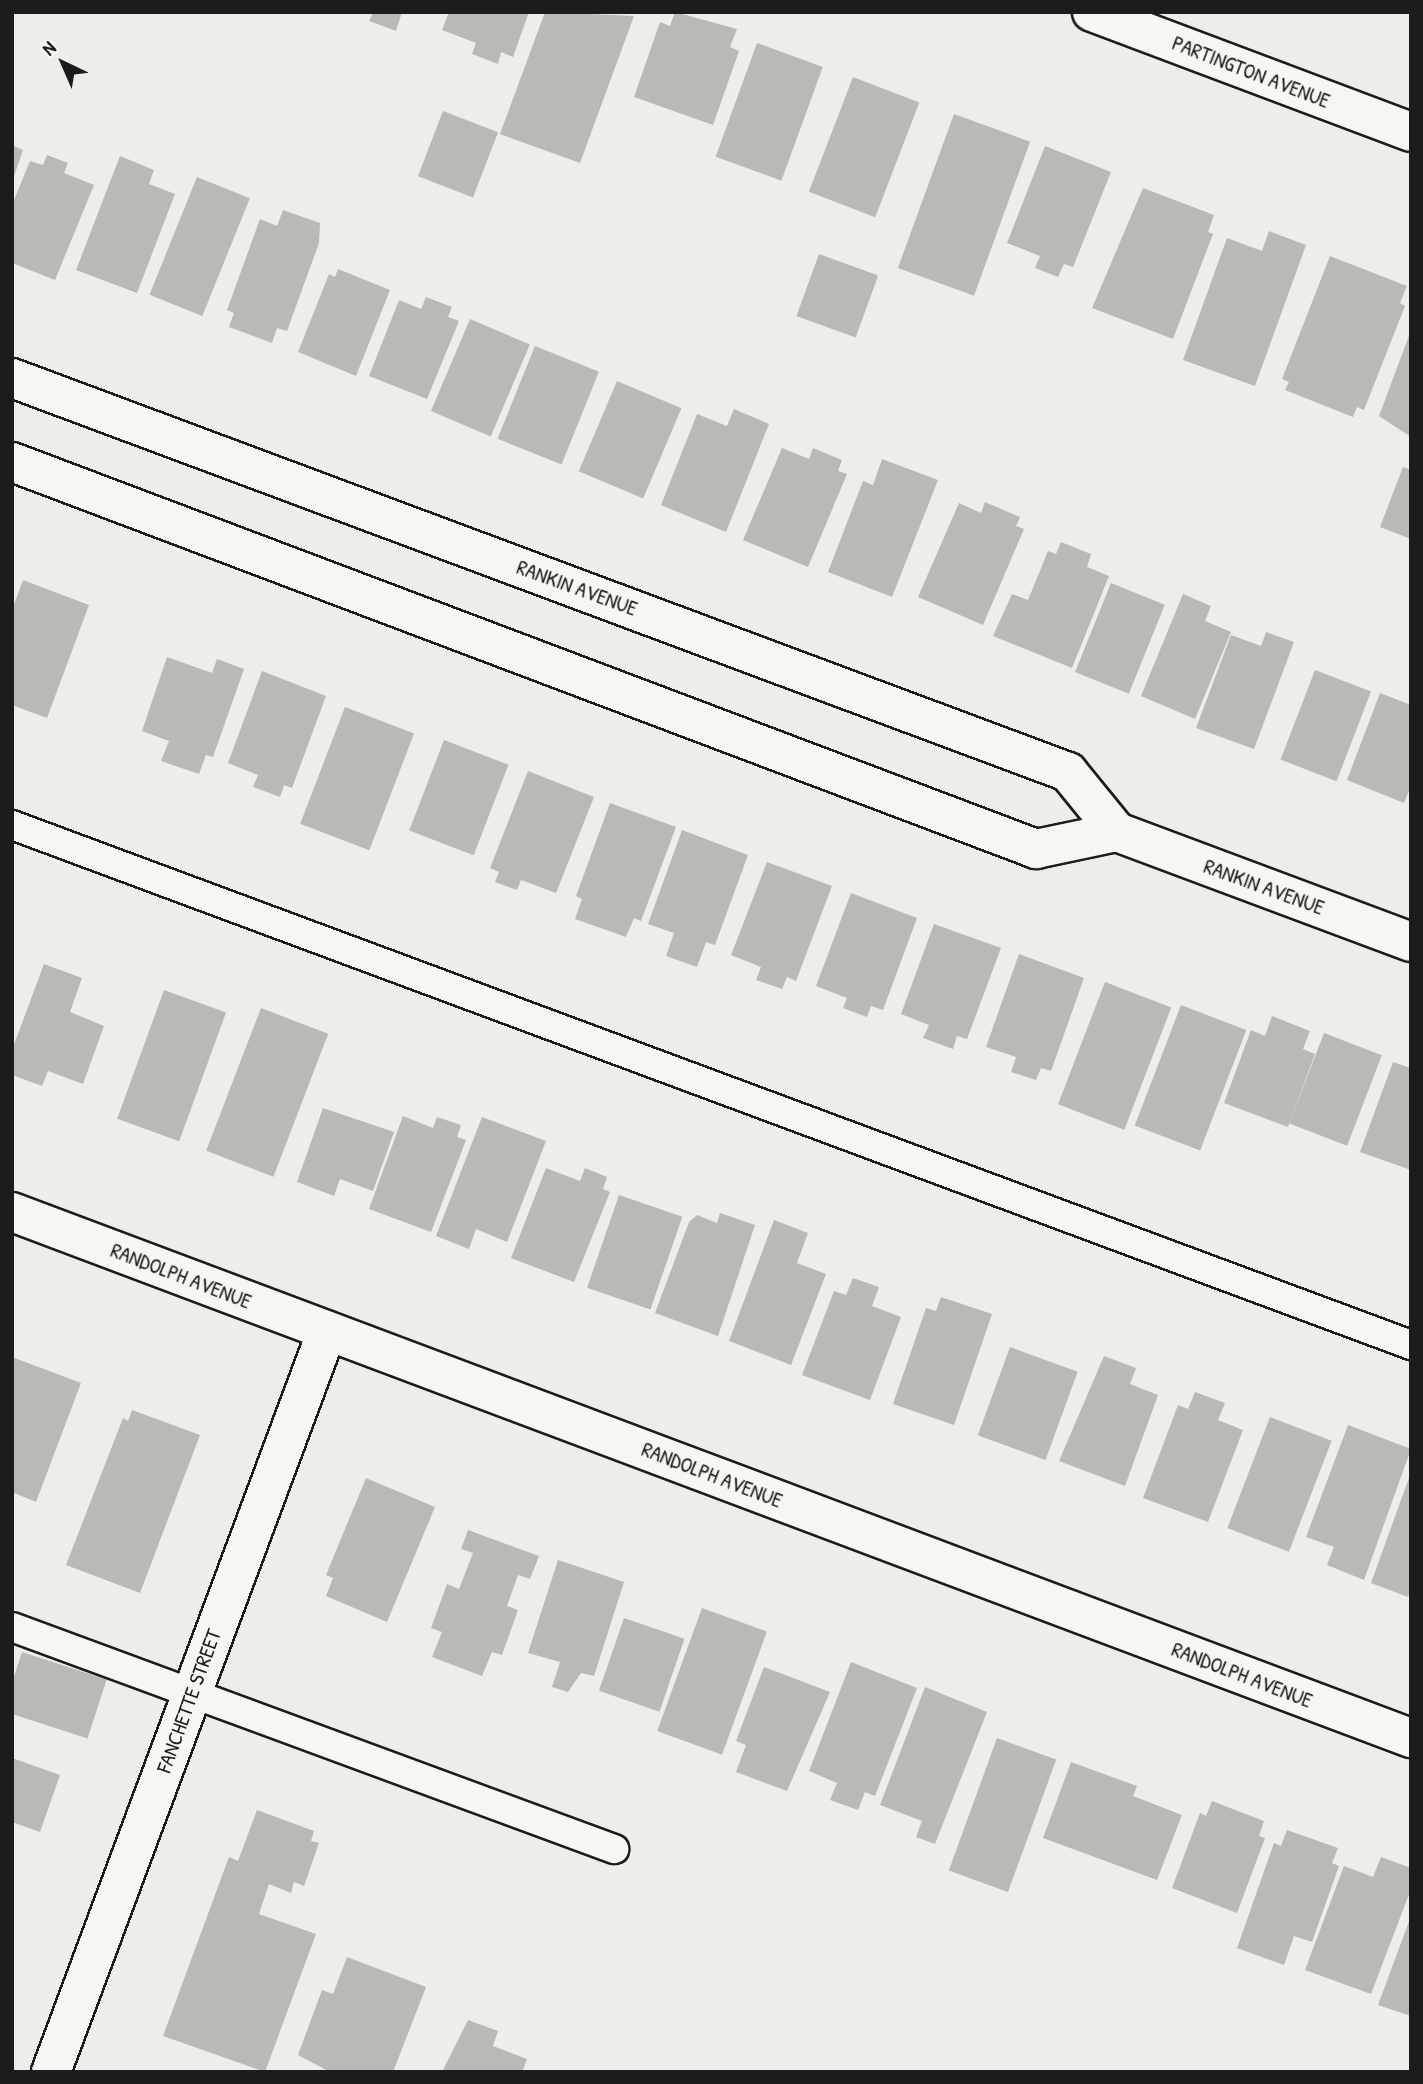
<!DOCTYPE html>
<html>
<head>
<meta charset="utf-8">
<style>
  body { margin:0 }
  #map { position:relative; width:1423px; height:2084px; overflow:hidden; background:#edede9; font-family:"Patrick Hand",sans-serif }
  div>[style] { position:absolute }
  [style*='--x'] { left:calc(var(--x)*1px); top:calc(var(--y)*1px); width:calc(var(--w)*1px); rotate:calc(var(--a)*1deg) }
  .building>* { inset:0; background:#b9b9b6; transform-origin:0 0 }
  .roads { filter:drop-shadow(2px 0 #1c1c1c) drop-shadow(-2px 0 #1c1c1c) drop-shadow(0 2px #1c1c1c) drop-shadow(0 -2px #1c1c1c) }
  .lane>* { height:28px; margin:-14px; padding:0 14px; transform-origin:14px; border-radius:14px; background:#f6f6f2 }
  .street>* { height:38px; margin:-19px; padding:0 19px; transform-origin:19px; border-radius:19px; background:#f6f6f2 }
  span { translate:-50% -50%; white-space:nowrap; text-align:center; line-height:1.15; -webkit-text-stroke:5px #f6f6f2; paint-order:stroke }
  .street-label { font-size:21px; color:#1c1c1c }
  .frame { position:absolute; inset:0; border:14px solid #1c1c1c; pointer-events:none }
  .north { position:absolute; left:28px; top:28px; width:70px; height:70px; -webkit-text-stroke:5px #f6f6f2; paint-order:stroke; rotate:316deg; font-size:19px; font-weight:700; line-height:28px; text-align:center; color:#1c1c1c }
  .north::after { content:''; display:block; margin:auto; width:24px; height:32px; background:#1c1c1c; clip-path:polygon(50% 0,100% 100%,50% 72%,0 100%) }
</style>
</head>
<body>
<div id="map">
  <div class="building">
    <i style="clip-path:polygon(373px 12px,402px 12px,396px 31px,369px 21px)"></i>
    <i style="clip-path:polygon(449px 12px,529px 12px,513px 57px,501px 52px,498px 64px,472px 54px,476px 43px,442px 30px)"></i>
    <i style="clip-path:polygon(545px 12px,634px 16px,580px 163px,500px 134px)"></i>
    <i style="clip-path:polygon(675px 12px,737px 29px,730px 47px,739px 51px,713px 125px,634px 97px,660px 22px,670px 26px)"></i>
    <i style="left:757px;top:43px;width:70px;height:121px;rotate:20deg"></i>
    <i style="left:853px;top:77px;width:71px;height:123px;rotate:21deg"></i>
    <i style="left:443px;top:111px;width:59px;height:70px;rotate:21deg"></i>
    <i style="left:954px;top:114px;width:81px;height:164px;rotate:20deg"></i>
    <i style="clip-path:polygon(12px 145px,23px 150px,12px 182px)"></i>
    <i style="clip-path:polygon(1045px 146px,1111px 172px,1073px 267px,1064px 264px,1058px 277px,1035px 268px,1040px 256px,1007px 243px)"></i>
    <i style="clip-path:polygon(47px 155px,68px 163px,64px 173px,94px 185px,55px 280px,12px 263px,12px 205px,30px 161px,43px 165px)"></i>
    <i style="clip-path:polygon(120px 156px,154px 170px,149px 184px,175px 194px,137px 293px,76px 270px)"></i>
    <i style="left:197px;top:177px;width:57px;height:127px;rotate:22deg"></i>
    <i style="clip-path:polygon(1143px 188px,1214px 215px,1208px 232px,1213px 234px,1173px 339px,1092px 308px)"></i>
    <i style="clip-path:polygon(283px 210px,320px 223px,319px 243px,287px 331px,277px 328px,272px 343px,229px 327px,234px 313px,227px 310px,260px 219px,277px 226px)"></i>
    <i style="clip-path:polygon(1269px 231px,1306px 245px,1255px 386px,1183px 360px,1227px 238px,1262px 251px)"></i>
    <i style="left:819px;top:254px;width:63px;height:66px;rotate:20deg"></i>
    <i style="clip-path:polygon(1330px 256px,1407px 286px,1400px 303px,1405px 306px,1364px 410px,1357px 407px,1353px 417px,1285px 390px,1289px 382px,1282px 379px)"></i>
    <i style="clip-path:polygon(338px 269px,390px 290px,356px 376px,298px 352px,329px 274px,335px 277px)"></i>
    <i style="clip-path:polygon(426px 297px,452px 307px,448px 317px,459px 321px,427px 399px,369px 376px,399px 300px,421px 309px)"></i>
    <i style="left:470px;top:319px;width:65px;height:100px;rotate:23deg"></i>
    <i style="clip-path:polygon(1410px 333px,1411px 333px,1411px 437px,1379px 416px)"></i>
    <i style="left:535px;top:346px;width:69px;height:100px;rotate:22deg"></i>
    <i style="left:617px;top:381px;width:70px;height:98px;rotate:23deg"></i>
    <i style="clip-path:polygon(734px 409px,769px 424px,726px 532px,661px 505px,697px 414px,727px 426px)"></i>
    <i style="clip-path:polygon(782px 448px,809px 459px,813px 448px,842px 460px,838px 471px,847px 474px,808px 567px,743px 540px)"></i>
    <i style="clip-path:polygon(882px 459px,938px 480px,892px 597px,828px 572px,863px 481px,873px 485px)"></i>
    <i style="clip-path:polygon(1403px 467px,1411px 470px,1411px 539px,1380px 527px)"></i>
    <i style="clip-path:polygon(985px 502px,1020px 517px,1016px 526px,1024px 529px,983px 625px,918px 597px,959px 503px,981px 513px)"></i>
    <i style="clip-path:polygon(1061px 542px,1091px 554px,1087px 567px,1109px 576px,1072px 668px,993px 636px,1012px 594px,1028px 600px,1048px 551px,1056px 554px)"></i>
    <i style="clip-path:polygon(23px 580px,89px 605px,47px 718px,12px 705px,12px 610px)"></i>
    <i style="left:1111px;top:583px;width:58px;height:96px;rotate:22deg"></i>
    <i style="clip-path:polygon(1183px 594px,1211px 606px,1205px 621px,1231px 632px,1195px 719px,1141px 696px)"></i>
    <i style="clip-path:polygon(1266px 632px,1294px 642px,1254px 749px,1196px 728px,1231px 635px,1261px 646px)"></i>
    <i style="clip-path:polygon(167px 657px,212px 673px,217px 659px,244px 669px,213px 757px,206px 755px,199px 774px,161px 761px,169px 741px,142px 731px)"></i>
    <i style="left:1315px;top:670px;width:60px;height:96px;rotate:21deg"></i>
    <i style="clip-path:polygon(262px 671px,326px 696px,292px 788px,284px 785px,280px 797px,253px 787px,258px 775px,228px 763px)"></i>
    <i style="clip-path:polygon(1380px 693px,1411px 705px,1411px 786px,1404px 803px,1347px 780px)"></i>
    <i style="left:345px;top:707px;width:74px;height:125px;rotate:21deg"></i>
    <i style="left:444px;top:740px;width:69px;height:97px;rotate:21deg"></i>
    <i style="clip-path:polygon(528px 771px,594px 797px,556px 893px,521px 880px,517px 890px,495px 882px,499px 872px,490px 868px)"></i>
    <i style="clip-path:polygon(610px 803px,676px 827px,641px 921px,634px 918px,626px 937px,575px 919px,582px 899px,576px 896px)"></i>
    <i style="clip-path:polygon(682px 830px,748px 855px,715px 945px,706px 942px,697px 967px,666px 956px,674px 933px,648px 924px)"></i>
    <i style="clip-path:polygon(767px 862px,832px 886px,796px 981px,787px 977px,782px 989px,756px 980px,761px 967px,731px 955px)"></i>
    <i style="clip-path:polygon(851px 893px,917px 918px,883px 1010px,871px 1006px,867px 1017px,843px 1008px,847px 998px,816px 986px)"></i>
    <i style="clip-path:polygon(934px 924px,1001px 948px,967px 1039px,957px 1036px,953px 1049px,923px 1038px,929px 1025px,901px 1014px)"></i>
    <i style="clip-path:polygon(1019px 954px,1084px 978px,1051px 1071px,1041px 1068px,1036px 1080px,1011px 1072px,1016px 1057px,986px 1047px)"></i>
    <i style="clip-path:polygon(44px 964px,82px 978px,70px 1012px,104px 1026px,83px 1084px,48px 1071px,42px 1086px,12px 1075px,12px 1050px)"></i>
    <i style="left:1105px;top:982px;width:71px;height:131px;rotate:21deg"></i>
    <i style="left:164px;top:990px;width:66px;height:137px;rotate:20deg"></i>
    <i style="left:1181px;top:1005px;width:70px;height:129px;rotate:21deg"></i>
    <i style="left:261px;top:1008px;width:72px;height:153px;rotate:21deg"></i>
    <i style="clip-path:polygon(1272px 1016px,1310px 1031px,1303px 1049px,1315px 1054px,1288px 1127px,1224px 1103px,1251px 1030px,1265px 1036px)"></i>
    <i style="left:1324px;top:1033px;width:62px;height:97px;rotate:21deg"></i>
    <i style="clip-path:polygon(1393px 1062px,1411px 1068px,1411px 1170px,1360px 1152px)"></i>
    <i style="clip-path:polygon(323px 1108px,394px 1132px,373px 1191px,340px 1179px,334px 1196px,297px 1182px)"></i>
    <i style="clip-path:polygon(403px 1116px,433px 1128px,437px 1117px,461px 1125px,457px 1137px,466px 1140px,431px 1232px,369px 1209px)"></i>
    <i style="clip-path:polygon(482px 1117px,546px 1141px,507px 1242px,476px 1229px,469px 1249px,436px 1236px)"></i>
    <i style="clip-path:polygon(546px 1168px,580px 1181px,585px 1168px,607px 1177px,603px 1189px,610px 1192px,574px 1282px,511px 1258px)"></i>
    <i style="left:619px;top:1195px;width:67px;height:98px;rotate:19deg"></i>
    <i style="clip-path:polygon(720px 1213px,755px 1225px,718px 1336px,655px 1313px,689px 1222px,697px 1215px,717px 1223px)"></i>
    <i style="clip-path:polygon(774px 1220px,808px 1233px,797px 1263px,826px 1274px,791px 1365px,729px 1341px)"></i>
    <i style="clip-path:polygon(853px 1278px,879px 1287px,872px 1306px,901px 1317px,870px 1400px,802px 1375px,834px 1291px,846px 1295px)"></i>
    <i style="clip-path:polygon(941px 1297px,992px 1314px,954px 1425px,893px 1404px,926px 1308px,936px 1311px)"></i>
    <i style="left:1010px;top:1347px;width:72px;height:94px;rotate:20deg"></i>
    <i style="clip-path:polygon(1104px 1356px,1136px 1368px,1130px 1384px,1158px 1395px,1125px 1486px,1059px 1461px)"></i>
    <i style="clip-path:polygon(12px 1357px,81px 1383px,36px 1502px,12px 1492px)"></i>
    <i style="clip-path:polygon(1195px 1392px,1225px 1403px,1218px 1420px,1243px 1430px,1208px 1522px,1143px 1498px,1178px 1405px,1188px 1409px)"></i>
    <i style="clip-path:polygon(132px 1410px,200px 1435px,140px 1593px,66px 1565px,123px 1418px,128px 1421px)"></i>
    <i style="left:1270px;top:1417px;width:66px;height:119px;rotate:21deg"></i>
    <i style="clip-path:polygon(1348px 1425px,1411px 1449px,1364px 1580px,1327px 1565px,1334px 1547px,1306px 1537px)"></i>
    <i style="clip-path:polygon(1410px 1475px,1411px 1588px,1408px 1597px,1371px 1583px)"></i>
    <i style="clip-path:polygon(366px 1478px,435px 1507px,387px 1622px,326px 1596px,333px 1578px,326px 1575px)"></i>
    <i style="clip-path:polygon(468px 1530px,539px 1556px,530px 1579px,518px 1575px,507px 1606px,518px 1610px,502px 1655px,492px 1652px,482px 1676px,432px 1657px,442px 1632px,431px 1628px,447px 1584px,459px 1589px,473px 1553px,461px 1549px)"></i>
    <i style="clip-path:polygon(558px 1560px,624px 1582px,594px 1676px,581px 1673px,568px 1692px,552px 1687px,560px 1662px,528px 1653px)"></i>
    <i style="left:702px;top:1608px;width:69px;height:131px;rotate:20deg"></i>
    <i style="left:624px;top:1618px;width:64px;height:77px;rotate:19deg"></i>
    <i style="left:22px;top:1652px;width:89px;height:62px;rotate:18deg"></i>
    <i style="clip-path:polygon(851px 1662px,917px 1688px,875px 1796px,865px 1792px,858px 1810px,830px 1800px,837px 1783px,809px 1771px)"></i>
    <i style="clip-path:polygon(764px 1667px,830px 1692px,787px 1791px,736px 1772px,746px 1745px,736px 1741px)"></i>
    <i style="clip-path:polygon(925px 1687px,987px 1712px,935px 1844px,916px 1837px,922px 1821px,880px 1805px)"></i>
    <i style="left:997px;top:1738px;width:63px;height:141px;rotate:20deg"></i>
    <i style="clip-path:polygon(12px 1758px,60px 1775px,40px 1832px,12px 1822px)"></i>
    <i style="clip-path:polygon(1071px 1762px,1137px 1786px,1133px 1796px,1182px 1815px,1157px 1880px,1043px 1838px)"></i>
    <i style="clip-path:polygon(1212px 1801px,1264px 1821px,1259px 1836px,1265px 1838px,1237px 1913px,1172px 1888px,1200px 1813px,1206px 1816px)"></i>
    <i style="clip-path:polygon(257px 1810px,314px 1831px,311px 1841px,319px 1843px,304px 1886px,294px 1882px,291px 1893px,269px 1884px,259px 1914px,316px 1934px,265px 2072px,163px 2036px,229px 1857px,238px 1861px)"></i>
    <i style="clip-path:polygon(1287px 1830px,1338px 1848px,1332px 1863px,1339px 1866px,1312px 1942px,1294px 1936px,1284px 1965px,1237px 1948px,1274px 1843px,1281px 1846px)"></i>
    <i style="clip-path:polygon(1381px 1857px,1411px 1868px,1411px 1889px,1371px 1994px,1305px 1970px,1344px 1866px,1373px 1877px)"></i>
    <i style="clip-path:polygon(1411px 1916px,1411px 2016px,1378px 2005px)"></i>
    <i style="clip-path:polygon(347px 1957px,426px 1987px,393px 2072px,330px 2072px,298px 2055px,322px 1990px,333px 1994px)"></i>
    <i style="clip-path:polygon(468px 2020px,498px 2031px,493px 2046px,527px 2059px,522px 2072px,442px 2072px)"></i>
  </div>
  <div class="roads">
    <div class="lane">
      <i style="--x:12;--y:825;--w:1493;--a:20.39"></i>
      <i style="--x:12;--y:1627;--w:642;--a:20.24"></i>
    </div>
    <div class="street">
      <i style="--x:1092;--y:12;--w:341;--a:20.6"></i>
      <i style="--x:12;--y:378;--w:1127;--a:20.46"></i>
      <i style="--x:1068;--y:772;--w:77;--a:50.8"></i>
      <i style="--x:1117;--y:832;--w:314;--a:20.5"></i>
      <i style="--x:12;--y:462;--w:1095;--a:20.7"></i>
      <i style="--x:1036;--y:849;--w:83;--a:-11.9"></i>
      <i style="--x:12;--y:1212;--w:1495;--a:20.61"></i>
      <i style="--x:51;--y:2072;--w:791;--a:-69.57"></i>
    </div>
  </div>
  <div class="street-label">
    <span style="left:1251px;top:72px;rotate:21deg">PARTINGTON AVENUE</span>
    <span style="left:577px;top:588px;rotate:20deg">RANKIN AVENUE</span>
    <span style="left:1264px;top:887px;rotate:20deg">RANKIN AVENUE</span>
    <span style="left:181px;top:1276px;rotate:21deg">RANDOLPH AVENUE</span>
    <span style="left:712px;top:1475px;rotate:21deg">RANDOLPH AVENUE</span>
    <span style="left:1242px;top:1675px;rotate:21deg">RANDOLPH AVENUE</span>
    <span style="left:189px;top:1701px;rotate:-70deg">FANCHETTE STREET</span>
  </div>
  <div class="frame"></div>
  <div class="north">N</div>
</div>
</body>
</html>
